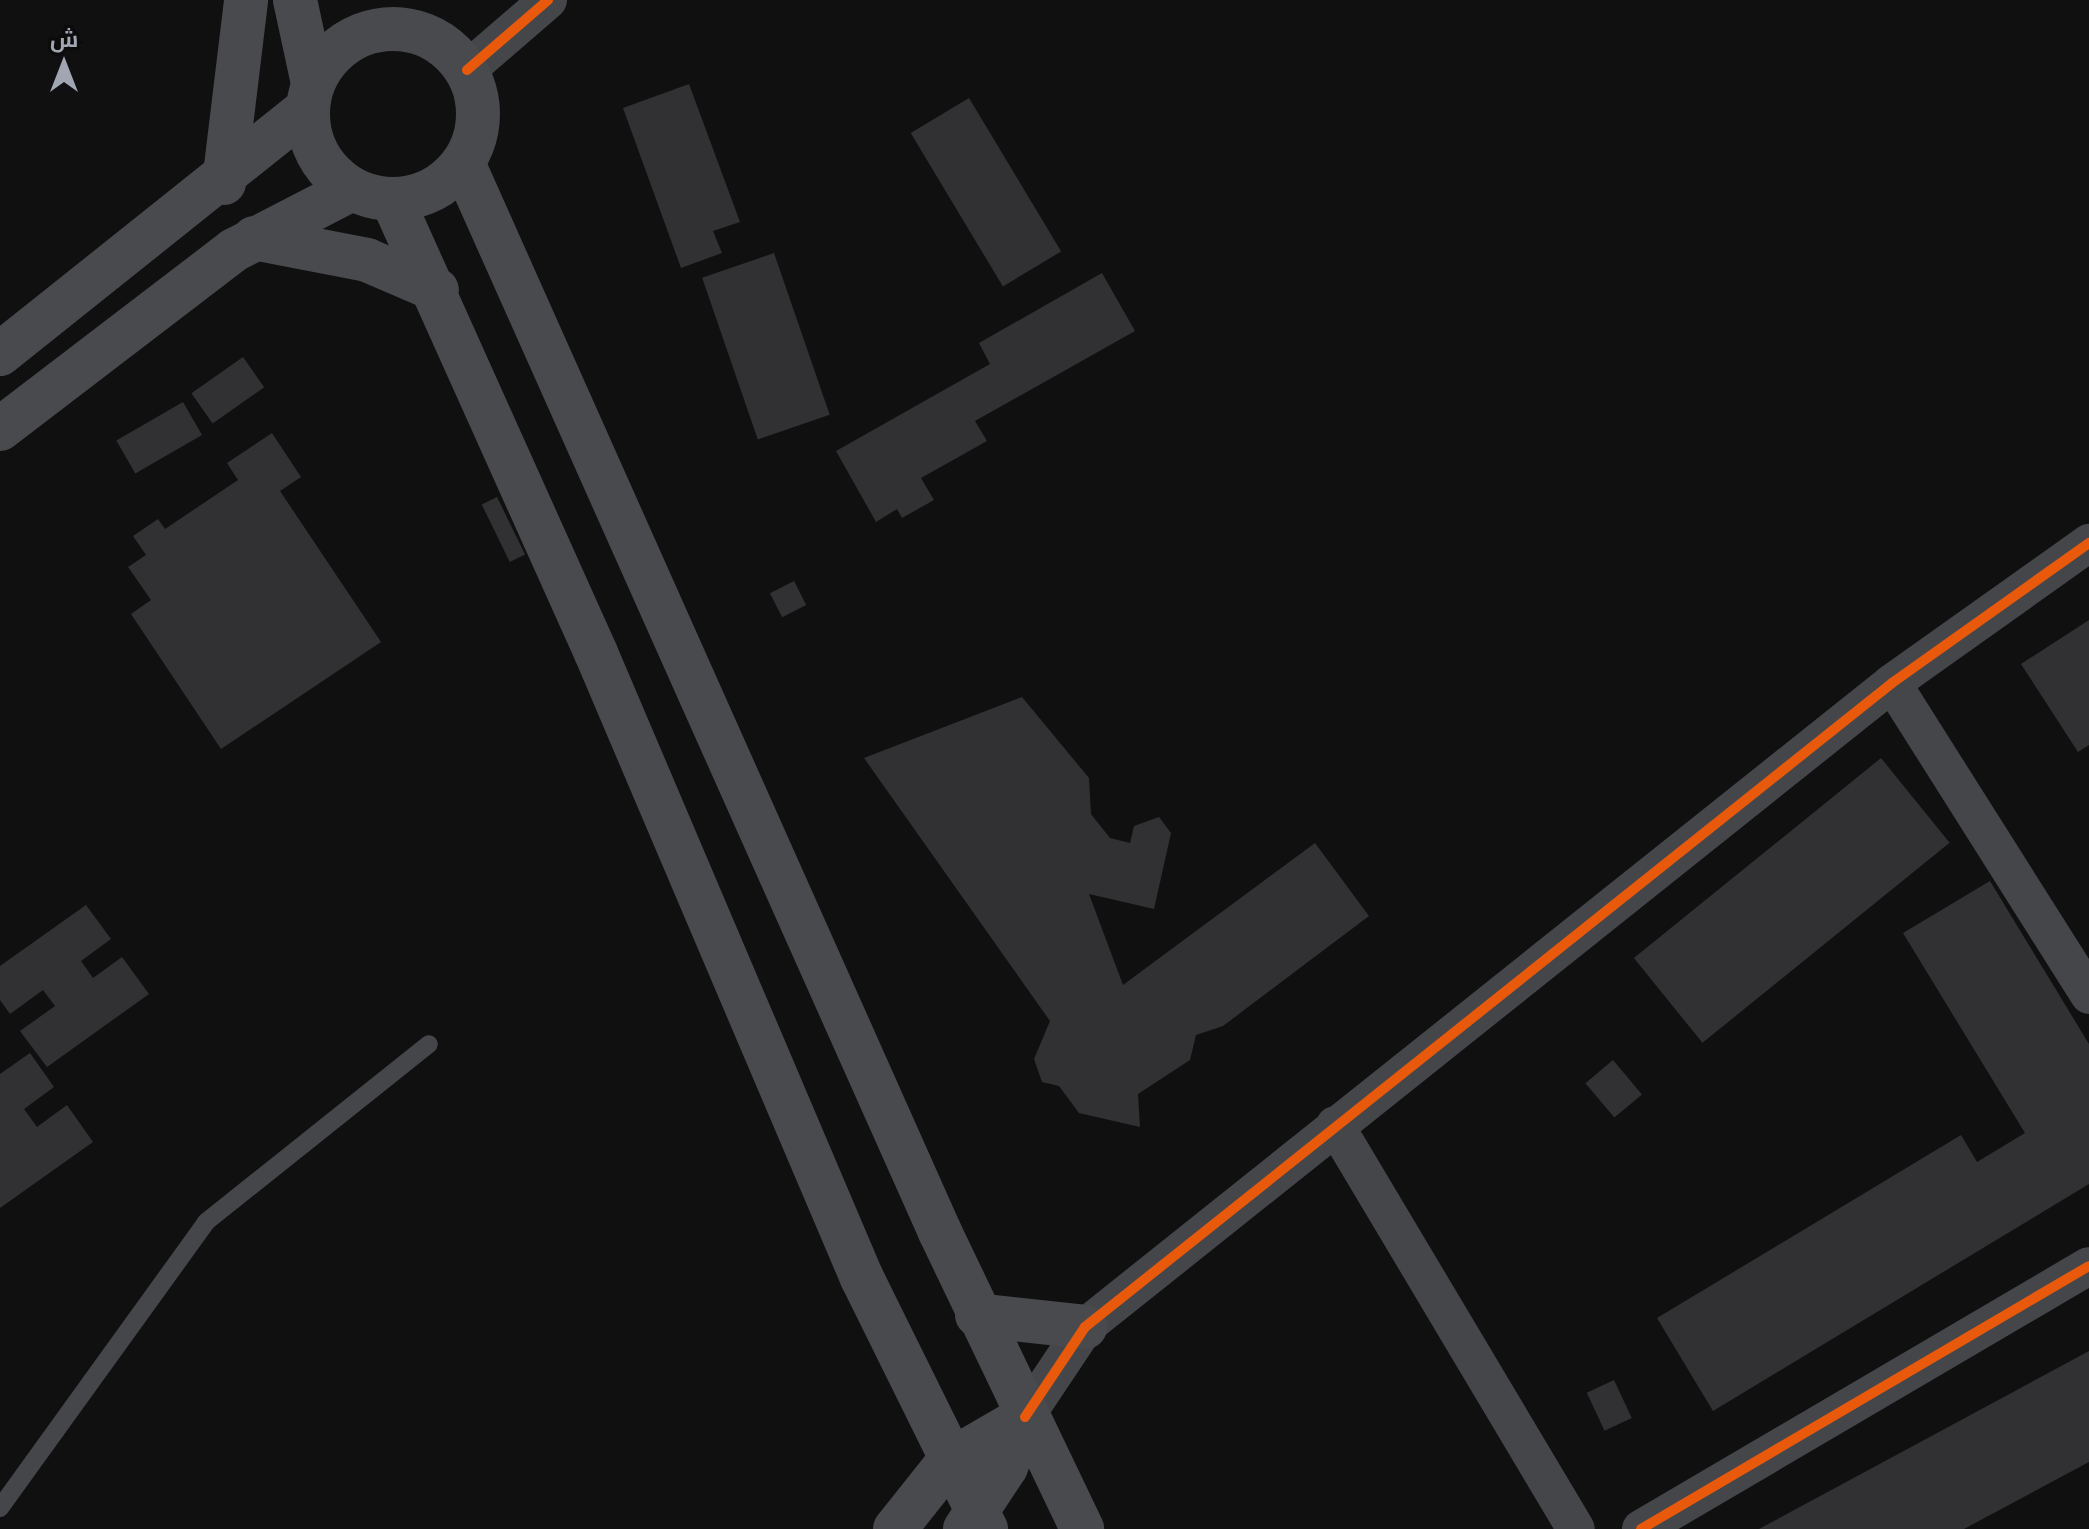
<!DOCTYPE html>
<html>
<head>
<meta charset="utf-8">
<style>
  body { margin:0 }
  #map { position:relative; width:2089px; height:1529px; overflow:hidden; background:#101011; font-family:Signika,Cairo,sans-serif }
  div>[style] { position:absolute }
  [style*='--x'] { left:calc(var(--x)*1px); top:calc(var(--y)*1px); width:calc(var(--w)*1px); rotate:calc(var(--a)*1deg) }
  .building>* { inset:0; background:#313133; transform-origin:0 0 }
  .service>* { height:18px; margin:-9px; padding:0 9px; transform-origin:9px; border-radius:9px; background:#454649 }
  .minor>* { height:38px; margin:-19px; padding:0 19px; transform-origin:19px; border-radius:19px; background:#454649 }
  .secondary>* { height:44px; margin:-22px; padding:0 22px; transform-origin:22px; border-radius:22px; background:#494a4d }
  .secondary>.ring { margin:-22px; padding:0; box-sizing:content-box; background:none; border:44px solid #494a4d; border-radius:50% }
  .cycleway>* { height:10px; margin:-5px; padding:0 5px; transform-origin:5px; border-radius:5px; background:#e8590c }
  span { translate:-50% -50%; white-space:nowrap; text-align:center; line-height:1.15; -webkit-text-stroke:6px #0b0b0c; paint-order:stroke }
  .north { position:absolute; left:24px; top:24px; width:80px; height:80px; -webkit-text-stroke:6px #0b0b0c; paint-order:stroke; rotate:0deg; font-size:22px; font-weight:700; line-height:32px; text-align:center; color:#a1a6b2 }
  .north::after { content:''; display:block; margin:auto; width:28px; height:36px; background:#a1a6b2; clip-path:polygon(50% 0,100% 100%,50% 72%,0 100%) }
</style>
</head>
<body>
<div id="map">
  <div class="building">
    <i style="clip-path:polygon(689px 84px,740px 222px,713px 231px,722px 253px,681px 268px,623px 108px)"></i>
    <i style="left:969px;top:98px;width:179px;height:68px;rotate:59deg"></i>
    <i style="left:774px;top:253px;width:171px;height:76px;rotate:71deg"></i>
    <i style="clip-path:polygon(1102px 273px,1135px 331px,975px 421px,987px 441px,921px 478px,934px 500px,902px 518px,897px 509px,876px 522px,836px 451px,990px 364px,979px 343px)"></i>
    <i style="left:243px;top:357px;width:37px;height:63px;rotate:55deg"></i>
    <i style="left:183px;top:402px;width:38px;height:77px;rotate:60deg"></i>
    <i style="clip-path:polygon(272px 433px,301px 477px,280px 491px,381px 642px,221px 749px,131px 614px,151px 600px,128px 567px,146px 555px,133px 536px,158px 519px,165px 529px,238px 480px,227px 463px)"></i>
    <i style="left:497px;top:497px;width:64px;height:17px;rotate:64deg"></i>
    <i style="left:794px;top:581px;width:27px;height:27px;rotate:63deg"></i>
    <i style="clip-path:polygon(2089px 620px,2089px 745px,2078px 752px,2021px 664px)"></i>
    <i style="clip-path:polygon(1022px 697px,1089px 778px,1091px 814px,1110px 838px,1130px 843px,1134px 826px,1159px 817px,1171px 833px,1154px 909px,1089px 894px,1123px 985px,1315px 843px,1369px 916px,1223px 1026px,1196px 1035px,1190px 1060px,1138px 1094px,1140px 1127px,1079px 1113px,1059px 1086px,1042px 1082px,1034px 1059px,1050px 1021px,864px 758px)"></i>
    <i style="left:1881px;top:758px;width:109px;height:318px;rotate:51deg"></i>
    <i style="clip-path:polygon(1990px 881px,2089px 1044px,2089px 1184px,1713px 1411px,1657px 1318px,1961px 1135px,1977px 1162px,2025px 1133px,1903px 933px)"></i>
    <i style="clip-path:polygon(86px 905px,111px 939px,81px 961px,93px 978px,122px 957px,149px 994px,47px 1067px,20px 1031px,55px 1006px,43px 990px,10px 1014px,0 1000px,0 966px)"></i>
    <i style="clip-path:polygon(30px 1053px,54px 1087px,24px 1109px,37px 1127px,67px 1105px,93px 1142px,0 1208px,0 1074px)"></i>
    <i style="left:1613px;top:1060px;width:45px;height:36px;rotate:50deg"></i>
    <i style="clip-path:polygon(2089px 1351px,2089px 1462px,1964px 1529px,1759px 1529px)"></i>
    <i style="left:1614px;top:1380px;width:42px;height:30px;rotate:65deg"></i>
  </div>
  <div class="service">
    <i style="--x:0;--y:1508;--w:352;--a:-54.2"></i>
    <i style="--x:206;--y:1222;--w:285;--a:-38.6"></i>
  </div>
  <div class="minor">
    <i style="--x:467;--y:70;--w:107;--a:-40.8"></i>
    <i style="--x:1892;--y:683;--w:369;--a:57.7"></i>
    <i style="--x:1335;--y:1125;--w:470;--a:59.2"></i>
    <i style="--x:1025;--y:1417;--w:108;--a:-56.3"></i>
    <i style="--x:1085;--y:1327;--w:1032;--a:-38.59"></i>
    <i style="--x:1892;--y:683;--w:242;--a:-35.4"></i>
    <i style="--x:1641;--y:1529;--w:519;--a:-30.42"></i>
  </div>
  <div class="secondary">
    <i style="--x:295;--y:0;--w:85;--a:77.8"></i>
    <i class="ring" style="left:308px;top:29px;width:126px;height:126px"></i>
    <i style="--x:463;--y:163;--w:1171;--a:65.95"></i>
    <i style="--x:940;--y:1232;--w:329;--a:64.4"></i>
    <i style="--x:224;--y:183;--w:184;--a:-83.1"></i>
    <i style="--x:392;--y:199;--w:498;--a:65.8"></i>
    <i style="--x:596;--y:653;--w:679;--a:66.95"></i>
    <i style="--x:862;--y:1278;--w:280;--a:63.7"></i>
    <i style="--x:254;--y:238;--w:115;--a:11"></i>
    <i style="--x:367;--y:260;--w:76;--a:23.2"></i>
    <i style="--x:0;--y:354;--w:393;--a:-38.6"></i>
    <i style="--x:0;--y:429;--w:295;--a:-37.4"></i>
    <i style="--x:234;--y:250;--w:133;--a:-27.3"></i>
    <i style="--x:977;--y:1315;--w:109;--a:6.3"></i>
    <i style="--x:895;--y:1529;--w:87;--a:-51.5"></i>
    <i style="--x:949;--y:1461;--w:88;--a:-30.1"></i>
    <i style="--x:965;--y:1529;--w:74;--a:-56.5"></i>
    <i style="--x:1006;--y:1467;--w:53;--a:-69.2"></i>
  </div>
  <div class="cycleway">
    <i style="--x:467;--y:70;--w:107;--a:-40.8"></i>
    <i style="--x:1025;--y:1417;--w:108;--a:-56.3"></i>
    <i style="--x:1085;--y:1327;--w:1032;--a:-38.59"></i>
    <i style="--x:1892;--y:683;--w:242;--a:-35.4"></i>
    <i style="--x:1641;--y:1529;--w:519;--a:-30.42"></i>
  </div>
  <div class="north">ش</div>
</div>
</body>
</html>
